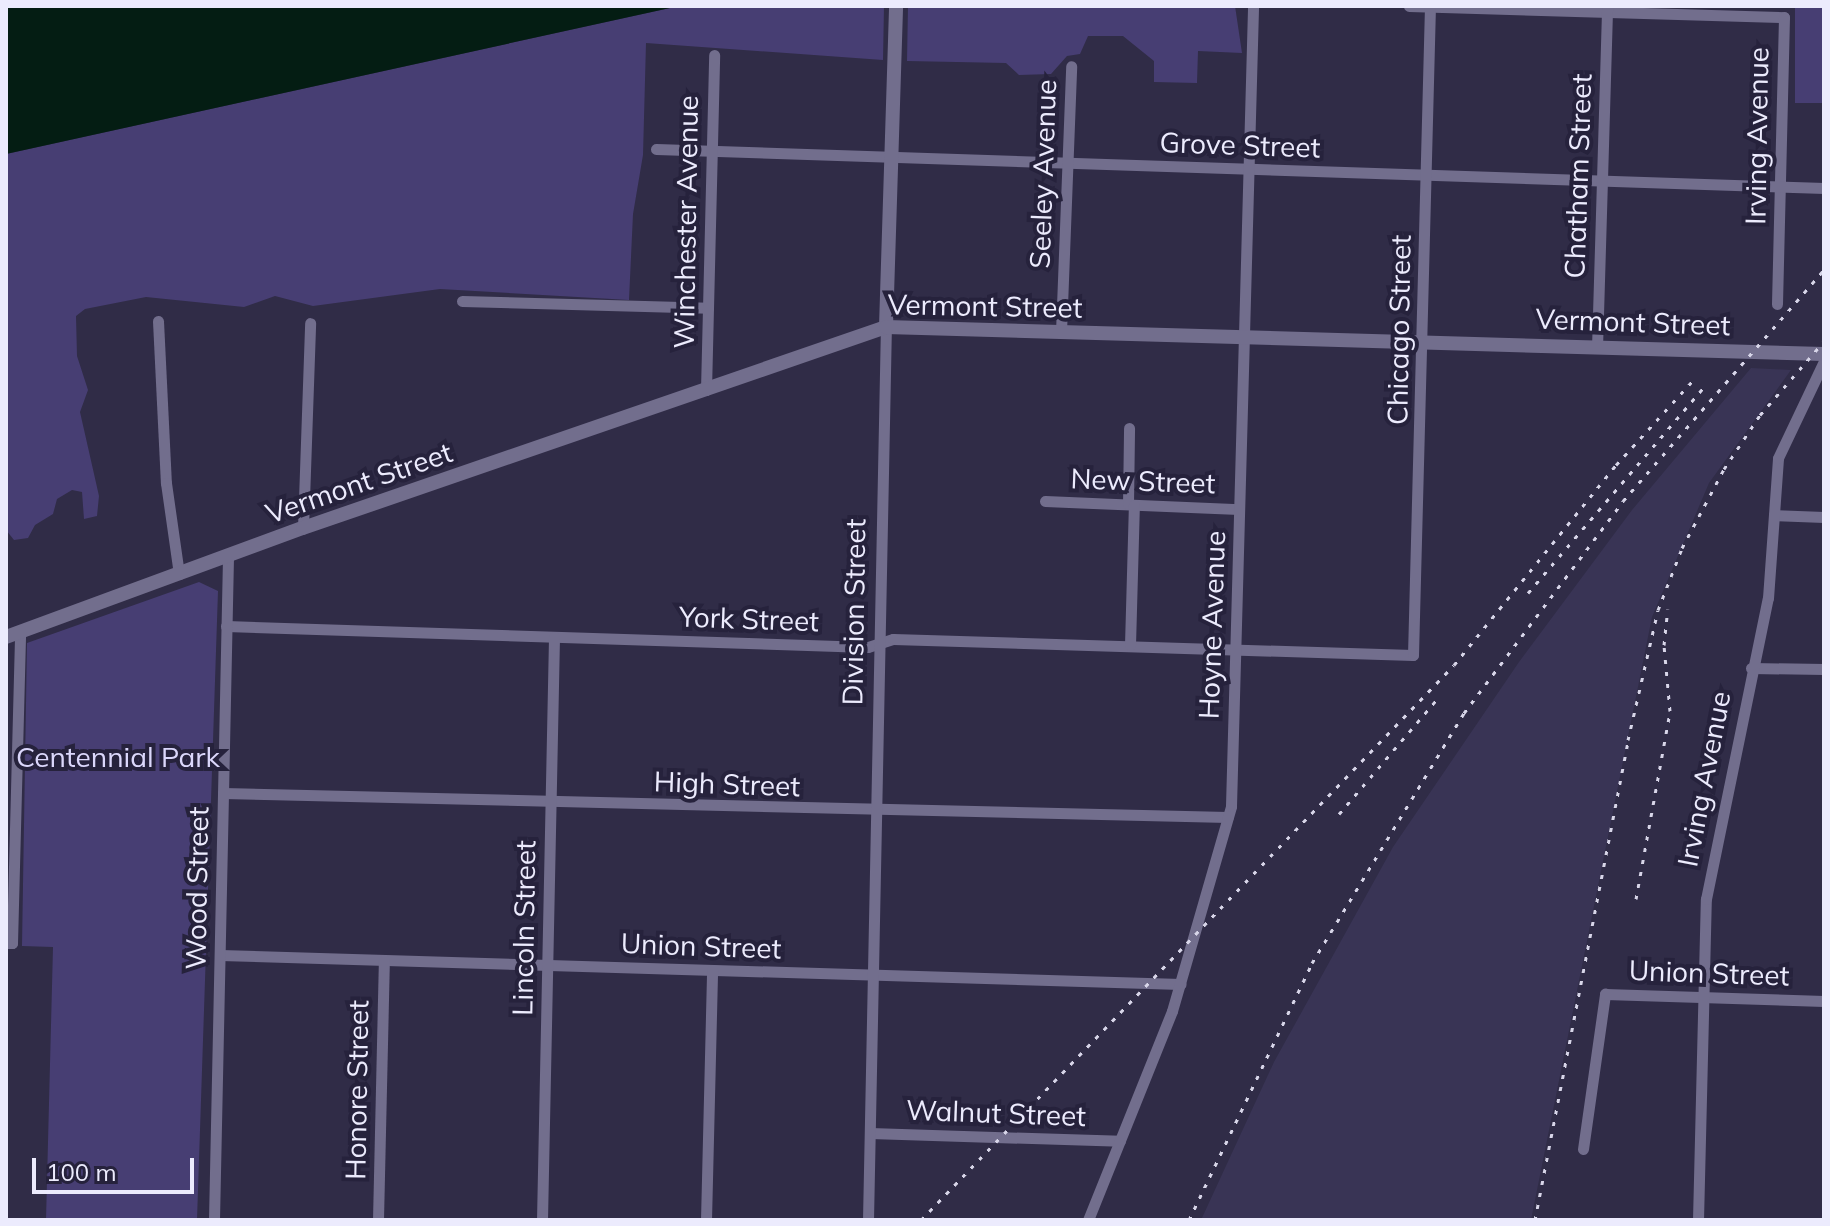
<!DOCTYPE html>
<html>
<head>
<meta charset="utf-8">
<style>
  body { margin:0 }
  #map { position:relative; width:1830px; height:1226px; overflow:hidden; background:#302c47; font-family:Mulish,sans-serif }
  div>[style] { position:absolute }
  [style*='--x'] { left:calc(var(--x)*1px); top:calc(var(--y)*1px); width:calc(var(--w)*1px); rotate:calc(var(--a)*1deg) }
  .built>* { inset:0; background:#393455 }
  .green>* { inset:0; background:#473e73; transform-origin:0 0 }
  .water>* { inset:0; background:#041d13 }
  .minor>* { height:11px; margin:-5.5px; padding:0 5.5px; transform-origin:5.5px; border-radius:5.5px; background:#726e8d }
  .tertiary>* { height:14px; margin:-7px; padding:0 7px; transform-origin:7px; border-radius:7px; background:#726e8d }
  .rail>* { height:3px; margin-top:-1.5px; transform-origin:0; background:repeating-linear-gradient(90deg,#d8d6e9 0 4px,transparent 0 12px) }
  span { translate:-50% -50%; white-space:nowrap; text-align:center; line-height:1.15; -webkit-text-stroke:8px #26223c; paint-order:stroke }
  .street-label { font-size:28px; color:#ecebfd }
  .park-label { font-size:28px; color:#dbd7fb }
  .frame { position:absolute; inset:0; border:8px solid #ecebfd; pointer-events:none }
  .scale { position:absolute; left:32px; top:1158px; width:162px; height:36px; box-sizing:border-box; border:4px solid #ecebfd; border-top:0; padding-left:10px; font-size:24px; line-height:28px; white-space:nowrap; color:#ecebfd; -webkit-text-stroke:6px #26223c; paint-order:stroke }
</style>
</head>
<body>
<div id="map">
  <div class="built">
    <i style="clip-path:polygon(1751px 368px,1791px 370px,1709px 483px,1652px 617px,1531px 1220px,1201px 1220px,1274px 1062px,1393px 847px,1519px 662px,1632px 510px)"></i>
  </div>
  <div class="green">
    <i style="clip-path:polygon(679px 6px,884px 6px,883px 60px,646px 43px,643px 155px,633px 214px,629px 300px,440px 289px,313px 306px,275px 296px,244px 307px,146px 297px,85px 309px,76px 316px,77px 356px,88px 390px,80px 412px,99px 496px,97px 516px,84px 519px,82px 492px,72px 490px,57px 499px,53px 514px,35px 525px,28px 538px,14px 540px,6px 530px,6px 154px)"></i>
    <i style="clip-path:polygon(908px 6px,1235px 6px,1242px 53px,1198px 51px,1197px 83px,1154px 82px,1154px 61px,1123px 36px,1088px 36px,1080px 54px,1067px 56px,1051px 74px,1019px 75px,1006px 63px,907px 61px)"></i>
    <i style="left:1795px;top:6px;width:29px;height:97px"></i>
    <i style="clip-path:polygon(199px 582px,218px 591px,197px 1220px,46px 1220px,53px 947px,22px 946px,27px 643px)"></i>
  </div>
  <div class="water">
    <i style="clip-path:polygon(18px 6px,679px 6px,6px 154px,6px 8px)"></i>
  </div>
  <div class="minor">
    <i style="--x:1409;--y:6;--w:375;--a:1.7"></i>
    <i style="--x:1784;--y:17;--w:287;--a:91.4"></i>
    <i style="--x:656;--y:149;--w:1169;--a:1.91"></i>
    <i style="--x:462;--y:301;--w:246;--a:1.6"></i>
    <i style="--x:158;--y:321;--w:162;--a:87.2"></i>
    <i style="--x:166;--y:483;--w:92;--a:81.9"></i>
    <i style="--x:1061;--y:332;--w:266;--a:-87.8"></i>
    <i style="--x:1597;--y:348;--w:340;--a:-88.3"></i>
    <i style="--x:706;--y:390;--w:335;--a:-88.6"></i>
    <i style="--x:1045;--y:501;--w:194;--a:2.4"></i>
    <i style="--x:1128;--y:504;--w:76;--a:-89.2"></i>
    <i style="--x:1774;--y:515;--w:50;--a:2.3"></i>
    <i style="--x:303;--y:528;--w:205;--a:-88"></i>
    <i style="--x:226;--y:626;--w:642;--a:1.87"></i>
    <i style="--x:868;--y:647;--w:26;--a:-18"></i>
    <i style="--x:893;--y:639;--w:520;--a:1.76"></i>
    <i style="--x:1413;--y:655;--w:648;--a:-88.5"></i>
    <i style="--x:1130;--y:645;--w:140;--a:-88.4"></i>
    <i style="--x:1751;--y:668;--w:73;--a:0.8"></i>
    <i style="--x:223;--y:793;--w:1005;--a:1.37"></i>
    <i style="--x:6;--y:943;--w:6;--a:0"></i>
    <i style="--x:12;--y:943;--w:311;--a:-88.5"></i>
    <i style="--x:220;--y:955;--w:961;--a:1.73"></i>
    <i style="--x:870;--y:1133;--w:250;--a:1.8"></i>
    <i style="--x:1583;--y:1149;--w:157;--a:-81.9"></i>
    <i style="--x:1605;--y:994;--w:219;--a:1.8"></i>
    <i style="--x:214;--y:1220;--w:663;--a:-88.79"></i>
    <i style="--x:378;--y:1220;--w:260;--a:-88.7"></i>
    <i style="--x:542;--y:1220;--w:583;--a:-88.82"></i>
    <i style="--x:706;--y:1220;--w:250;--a:-88.6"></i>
    <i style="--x:868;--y:1220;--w:893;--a:-88.85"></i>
    <i style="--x:1088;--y:1220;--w:225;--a:-68.1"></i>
    <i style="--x:1172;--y:1011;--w:213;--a:-73.9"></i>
    <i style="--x:1231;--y:806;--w:800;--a:-88.42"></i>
    <i style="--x:1698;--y:1220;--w:321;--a:-88.6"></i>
    <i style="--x:1706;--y:899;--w:307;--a:-78.4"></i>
    <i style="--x:1768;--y:598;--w:140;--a:-85.9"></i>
    <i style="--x:1778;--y:458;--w:107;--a:-64.6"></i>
  </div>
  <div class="tertiary">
    <i style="--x:886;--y:327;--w:321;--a:-88.2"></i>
    <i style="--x:6;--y:637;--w:316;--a:-20.2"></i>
    <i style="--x:303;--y:528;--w:617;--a:-19.02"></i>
    <i style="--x:886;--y:327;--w:938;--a:1.65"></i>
  </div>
  <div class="rail">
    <i style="--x:1528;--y:593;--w:271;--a:-49.5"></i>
    <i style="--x:1339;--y:814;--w:154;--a:-49.5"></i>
    <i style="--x:1636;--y:899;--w:191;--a:-79.7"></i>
    <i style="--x:1670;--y:711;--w:66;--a:-95.2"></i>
    <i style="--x:1664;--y:645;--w:36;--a:-84"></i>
    <i style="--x:921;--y:1220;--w:769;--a:-46.16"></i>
    <i style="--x:1454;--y:665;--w:257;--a:-51"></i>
    <i style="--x:1616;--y:465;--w:119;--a:-47.7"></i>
    <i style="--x:1189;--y:1220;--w:285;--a:-64.4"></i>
    <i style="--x:1312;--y:963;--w:293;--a:-58.7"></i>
    <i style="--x:1464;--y:713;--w:265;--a:-53.1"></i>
    <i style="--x:1623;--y:501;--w:306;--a:-49"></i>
    <i style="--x:1535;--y:1220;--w:489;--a:-79"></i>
    <i style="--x:1628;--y:740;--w:133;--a:-77"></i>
    <i style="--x:1658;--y:610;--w:66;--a:-68.8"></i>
    <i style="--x:1682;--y:548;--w:89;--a:-62"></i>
    <i style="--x:1724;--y:469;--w:65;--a:-56.3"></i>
    <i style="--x:1760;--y:415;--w:98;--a:-49.1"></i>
  </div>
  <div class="street-label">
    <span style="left:1757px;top:136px;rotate:-89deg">Irving Avenue</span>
    <span style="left:1240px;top:145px;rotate:2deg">Grove Street</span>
    <span style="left:1043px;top:174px;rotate:-88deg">Seeley Avenue</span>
    <span style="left:1578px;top:176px;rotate:-88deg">Chatham Street</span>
    <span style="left:686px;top:222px;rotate:-89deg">Winchester Avenue</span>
    <span style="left:985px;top:306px;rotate:1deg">Vermont Street</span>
    <span style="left:1633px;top:322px;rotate:2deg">Vermont Street</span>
    <span style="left:1399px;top:330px;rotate:-89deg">Chicago Street</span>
    <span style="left:1143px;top:481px;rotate:2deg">New Street</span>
    <span style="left:359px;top:483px;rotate:-19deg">Vermont Street</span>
    <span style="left:854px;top:612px;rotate:-89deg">Division Street</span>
    <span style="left:749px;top:619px;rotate:2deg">York Street</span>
    <span style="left:1212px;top:625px;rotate:-88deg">Hoyne Avenue</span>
    <span style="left:1704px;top:779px;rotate:-79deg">Irving Avenue</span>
    <span style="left:727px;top:784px;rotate:2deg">High Street</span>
    <span style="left:197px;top:888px;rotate:-89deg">Wood Street</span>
    <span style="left:524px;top:928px;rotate:-89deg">Lincoln Street</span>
    <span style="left:701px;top:946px;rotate:2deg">Union Street</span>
    <span style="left:1709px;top:973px;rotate:2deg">Union Street</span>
    <span style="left:357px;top:1090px;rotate:-89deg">Honore Street</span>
    <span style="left:996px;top:1113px;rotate:2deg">Walnut Street</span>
  </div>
  <div class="park-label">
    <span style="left:118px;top:757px">Centennial Park</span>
  </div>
  <div class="frame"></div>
  <div class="scale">100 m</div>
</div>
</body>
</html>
